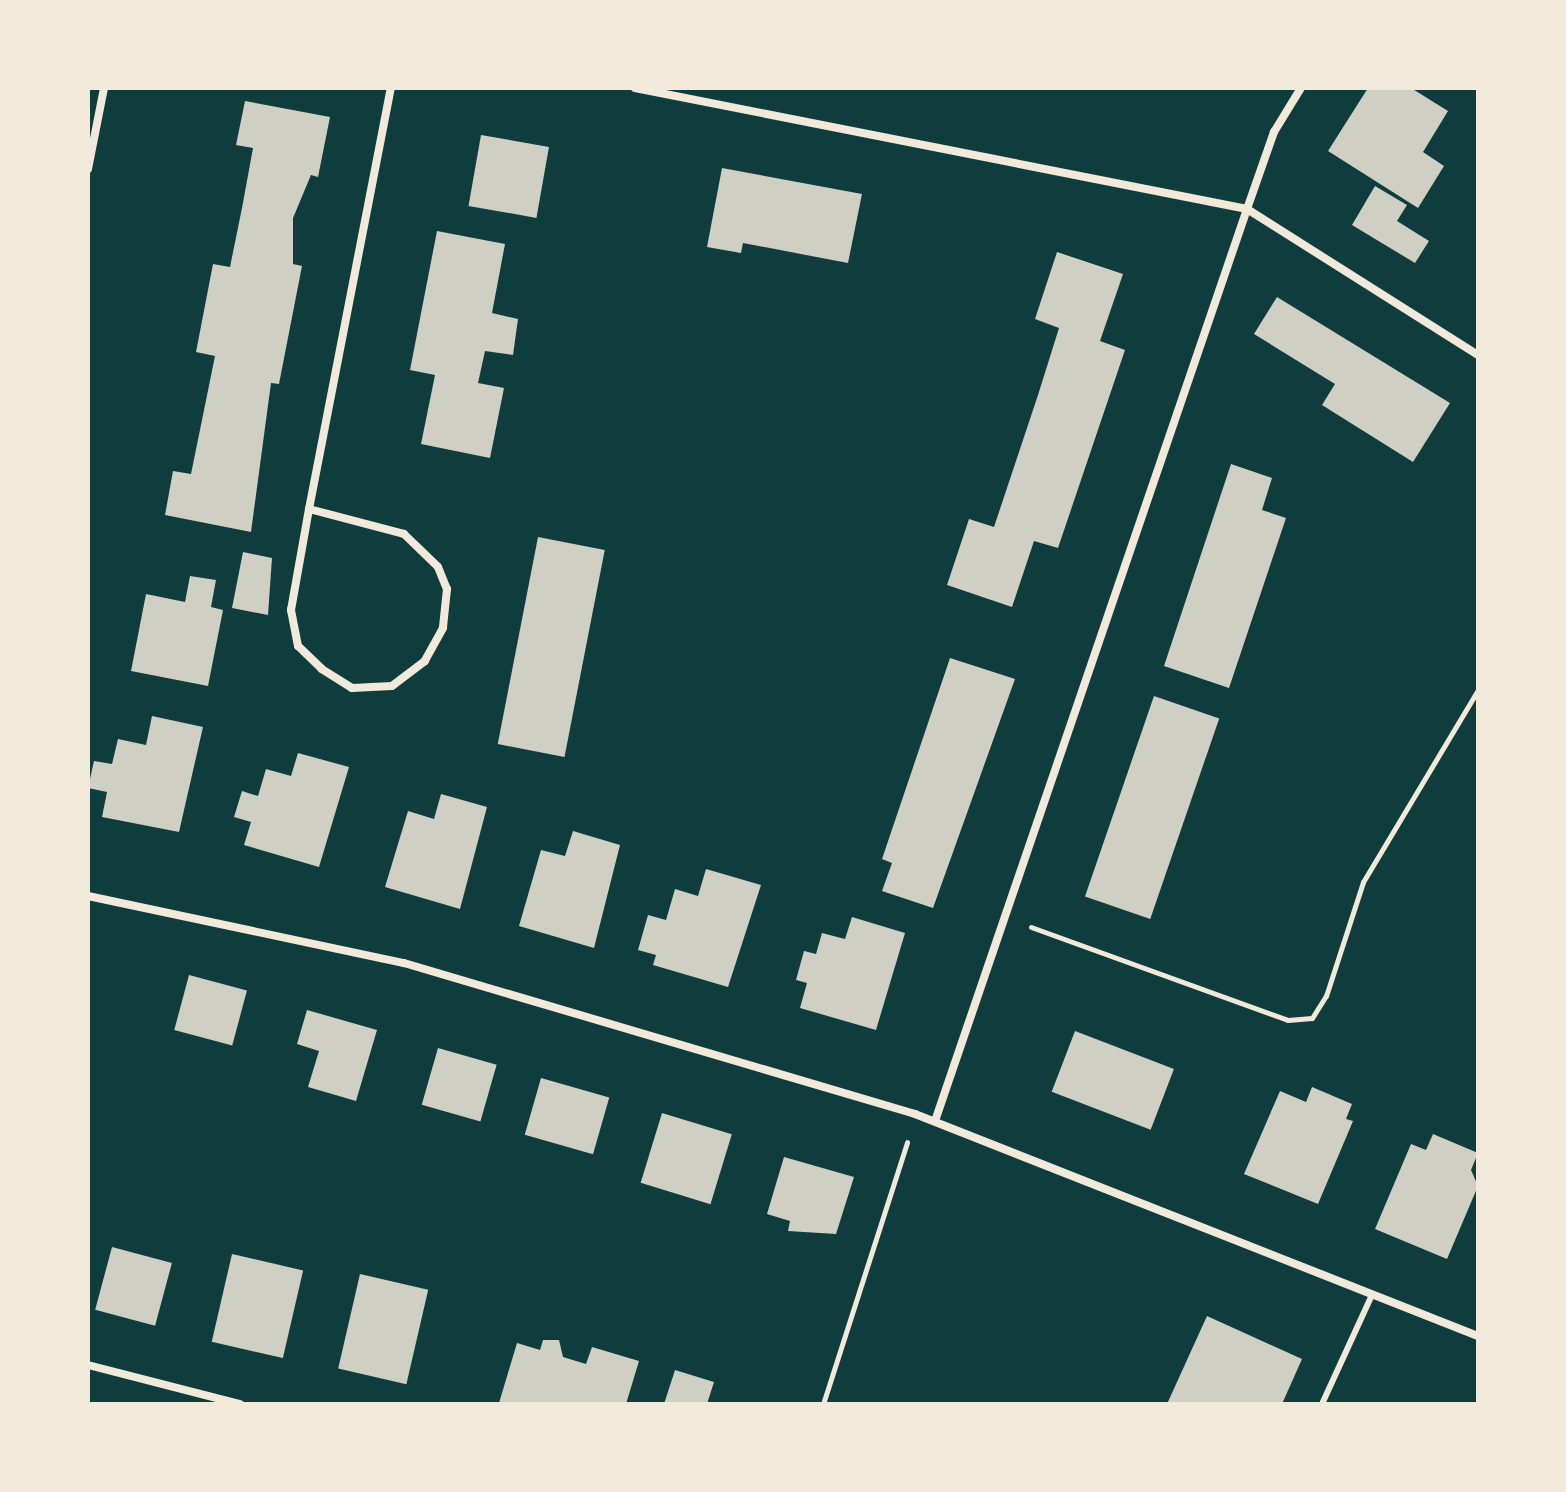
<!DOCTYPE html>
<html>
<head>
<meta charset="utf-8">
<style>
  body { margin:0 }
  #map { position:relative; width:1566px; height:1492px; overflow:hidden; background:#0f3d3e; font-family:Jost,sans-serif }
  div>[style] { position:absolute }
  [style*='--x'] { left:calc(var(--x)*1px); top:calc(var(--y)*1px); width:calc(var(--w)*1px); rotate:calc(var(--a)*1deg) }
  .building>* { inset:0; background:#cfcfc3; transform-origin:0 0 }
  .path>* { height:5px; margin:-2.5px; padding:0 2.5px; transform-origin:2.5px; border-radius:2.5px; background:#f1e9da }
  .service>* { height:6px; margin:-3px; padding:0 3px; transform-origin:3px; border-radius:3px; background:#f1e9da }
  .minor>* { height:8px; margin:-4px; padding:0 4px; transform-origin:4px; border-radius:4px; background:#f1e9da }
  span { translate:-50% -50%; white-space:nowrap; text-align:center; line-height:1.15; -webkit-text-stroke:7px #f1e9da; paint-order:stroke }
  .frame { position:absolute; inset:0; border:90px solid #f1e9da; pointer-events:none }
</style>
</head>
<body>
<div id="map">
  <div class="building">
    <i style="clip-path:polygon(1368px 88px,1411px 88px,1448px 111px,1423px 152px,1444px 166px,1418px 208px,1328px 151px)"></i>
    <i style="clip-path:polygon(245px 101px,330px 117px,318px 177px,311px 175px,293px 218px,293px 264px,302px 266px,279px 384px,271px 383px,251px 532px,165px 515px,173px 471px,191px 474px,215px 356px,196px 352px,213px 264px,230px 267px,242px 208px,253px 148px,236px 145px)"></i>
    <i style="left:481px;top:135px;width:69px;height:72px;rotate:10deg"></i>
    <i style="clip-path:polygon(722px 168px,862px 194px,848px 263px,743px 243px,741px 253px,707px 247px)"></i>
    <i style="clip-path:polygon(1375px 186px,1407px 205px,1397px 221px,1429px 241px,1415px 263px,1352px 225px)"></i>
    <i style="clip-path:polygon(437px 231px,505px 244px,492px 313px,518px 319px,513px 355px,485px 351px,478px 383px,504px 388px,490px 458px,421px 444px,435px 375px,410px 370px)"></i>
    <i style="clip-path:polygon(1057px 252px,1123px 274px,1100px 341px,1125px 350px,1058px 548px,1034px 541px,1012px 607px,947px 585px,969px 519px,994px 527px,1038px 395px,1059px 328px,1035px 319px)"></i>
    <i style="clip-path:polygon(1277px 297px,1450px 403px,1413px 462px,1322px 405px,1335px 384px,1254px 334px)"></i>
    <i style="clip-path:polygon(1231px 464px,1272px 478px,1262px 510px,1286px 518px,1229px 688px,1164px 666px)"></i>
    <i style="left:538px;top:537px;width:68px;height:211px;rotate:11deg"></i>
    <i style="clip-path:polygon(243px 552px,272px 558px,268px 615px,232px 608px)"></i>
    <i style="clip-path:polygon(190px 576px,216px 580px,211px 607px,223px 610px,208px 686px,131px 671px,146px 594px,185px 602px)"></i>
    <i style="clip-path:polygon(950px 658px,1015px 679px,933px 908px,882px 891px,892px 863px,882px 859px)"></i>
    <i style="left:1154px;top:696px;width:69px;height:212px;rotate:19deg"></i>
    <i style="clip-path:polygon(152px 716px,203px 727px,179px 832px,102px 817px,107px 792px,88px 788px,94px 761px,112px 764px,118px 739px,146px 745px)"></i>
    <i style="clip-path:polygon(298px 753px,349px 767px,319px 867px,244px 845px,251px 822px,234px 817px,242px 791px,258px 796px,266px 769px,291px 776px)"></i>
    <i style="clip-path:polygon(441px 794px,487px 807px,460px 909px,385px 887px,408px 811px,434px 819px)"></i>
    <i style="clip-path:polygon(573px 831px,620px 845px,594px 948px,519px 926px,541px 850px,565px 856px)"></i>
    <i style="clip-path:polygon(706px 869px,761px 885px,728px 987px,653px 965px,656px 955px,638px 950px,648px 915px,666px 920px,675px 889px,698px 896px)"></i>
    <i style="clip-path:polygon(852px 917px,905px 933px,876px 1030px,800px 1008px,807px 983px,796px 980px,804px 951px,816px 954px,822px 933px,845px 939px)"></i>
    <i style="left:189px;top:975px;width:60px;height:57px;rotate:15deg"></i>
    <i style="clip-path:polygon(307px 1010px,377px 1030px,356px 1101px,308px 1087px,319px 1051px,297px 1044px)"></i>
    <i style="left:1075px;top:1031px;width:106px;height:65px;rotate:21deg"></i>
    <i style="left:438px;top:1048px;width:61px;height:59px;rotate:16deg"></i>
    <i style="left:541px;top:1078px;width:71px;height:59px;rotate:16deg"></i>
    <i style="clip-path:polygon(1312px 1087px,1352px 1104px,1346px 1119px,1353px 1121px,1318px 1204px,1244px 1174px,1280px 1091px,1306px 1102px)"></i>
    <i style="left:662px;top:1113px;width:73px;height:73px;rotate:17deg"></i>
    <i style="clip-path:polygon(1433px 1134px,1478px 1153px,1471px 1170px,1478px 1186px,1447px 1259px,1375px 1229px,1411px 1144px,1426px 1150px)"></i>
    <i style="clip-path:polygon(784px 1157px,854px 1177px,836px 1234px,788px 1231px,790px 1221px,767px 1214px)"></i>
    <i style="left:112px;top:1247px;width:62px;height:65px;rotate:15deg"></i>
    <i style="left:232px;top:1254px;width:73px;height:90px;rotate:13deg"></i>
    <i style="left:360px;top:1274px;width:70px;height:97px;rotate:13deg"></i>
    <i style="clip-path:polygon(1207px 1316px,1302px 1359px,1282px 1404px,1167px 1404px)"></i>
    <i style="clip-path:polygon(543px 1340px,559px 1340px,563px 1357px,586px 1364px,592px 1347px,639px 1361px,626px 1404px,499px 1403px,517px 1343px,540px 1350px)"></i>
    <i style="clip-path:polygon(675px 1370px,714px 1382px,707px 1404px,664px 1404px)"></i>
  </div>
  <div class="path">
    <i style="--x:1031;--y:927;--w:273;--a:19.9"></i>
    <i style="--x:1288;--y:1020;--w:24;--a:-5"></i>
    <i style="--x:1312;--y:1018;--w:26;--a:-58"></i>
    <i style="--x:1326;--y:996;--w:120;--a:-72"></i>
    <i style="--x:1363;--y:882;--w:224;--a:-59.1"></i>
    <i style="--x:823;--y:1404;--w:275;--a:-72.2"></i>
  </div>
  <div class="service">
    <i style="--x:1322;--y:1404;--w:120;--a:-65.4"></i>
  </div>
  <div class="minor">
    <i style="--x:635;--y:88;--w:624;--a:11.18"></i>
    <i style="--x:1247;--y:209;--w:273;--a:32.3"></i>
    <i style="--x:88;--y:169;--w:83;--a:-78.8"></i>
    <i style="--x:309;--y:509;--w:98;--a:14.7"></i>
    <i style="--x:404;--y:534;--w:47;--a:44.1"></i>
    <i style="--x:438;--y:567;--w:24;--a:68"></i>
    <i style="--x:447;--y:589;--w:39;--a:96"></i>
    <i style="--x:443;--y:628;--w:38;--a:119"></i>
    <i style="--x:425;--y:661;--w:41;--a:142.9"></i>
    <i style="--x:392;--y:686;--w:40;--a:177.1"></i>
    <i style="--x:352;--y:688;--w:36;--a:-148"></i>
    <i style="--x:322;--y:669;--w:33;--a:-136"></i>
    <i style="--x:298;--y:646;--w:37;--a:-101"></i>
    <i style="--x:291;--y:610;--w:103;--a:-79.9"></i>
    <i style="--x:309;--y:509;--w:429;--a:-79"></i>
    <i style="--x:88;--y:896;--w:323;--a:12"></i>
    <i style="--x:404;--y:963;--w:533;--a:16.46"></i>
    <i style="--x:915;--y:1114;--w:605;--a:21.52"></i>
    <i style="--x:935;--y:1121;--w:964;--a:-71.11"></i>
    <i style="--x:1247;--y:209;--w:82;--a:-70.7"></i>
    <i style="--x:1274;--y:132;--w:52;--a:-58.5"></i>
    <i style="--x:88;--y:1365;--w:157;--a:14.4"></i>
  </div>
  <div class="frame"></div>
</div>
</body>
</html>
